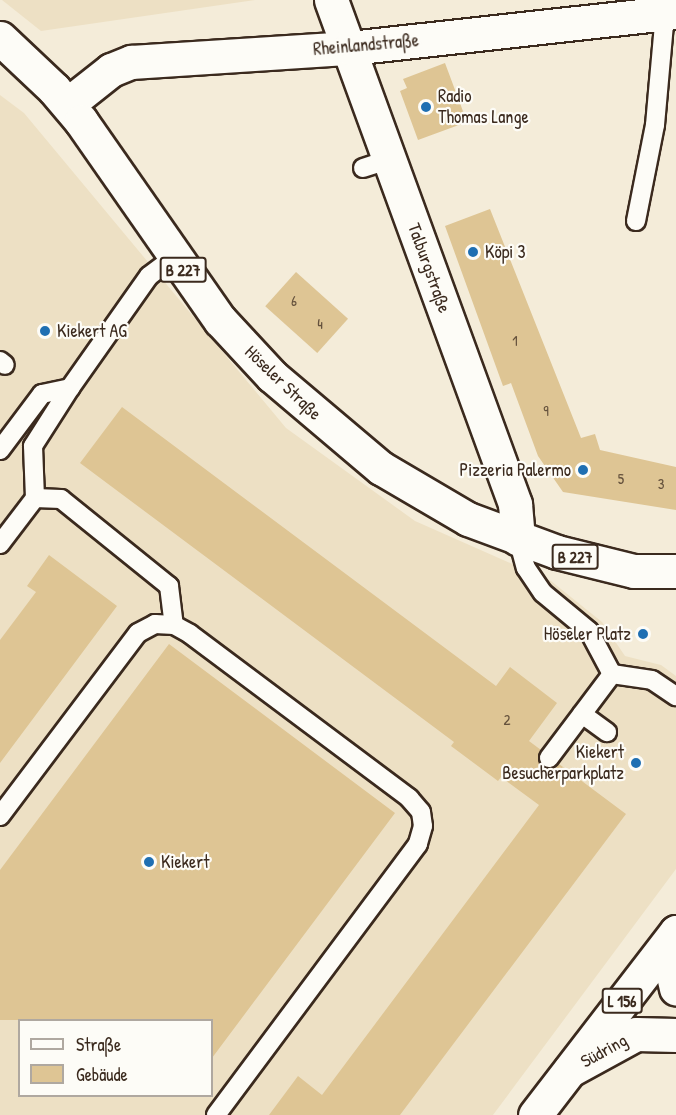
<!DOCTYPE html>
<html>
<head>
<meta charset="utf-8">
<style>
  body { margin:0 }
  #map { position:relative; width:676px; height:1115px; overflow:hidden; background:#f4ecd9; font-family:"Patrick Hand",sans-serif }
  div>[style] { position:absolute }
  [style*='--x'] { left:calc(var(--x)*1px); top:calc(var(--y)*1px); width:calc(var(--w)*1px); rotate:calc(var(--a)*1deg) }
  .built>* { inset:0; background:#ede0c4 }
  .building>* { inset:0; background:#dec594; transform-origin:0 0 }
  .roads { filter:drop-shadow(2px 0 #3b2a1e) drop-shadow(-2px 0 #3b2a1e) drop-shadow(0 2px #3b2a1e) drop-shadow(0 -2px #3b2a1e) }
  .service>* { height:18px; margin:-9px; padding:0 9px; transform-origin:9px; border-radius:9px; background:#fdfcf7 }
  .minor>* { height:33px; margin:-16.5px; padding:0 16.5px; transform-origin:16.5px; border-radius:16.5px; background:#fdfcf7 }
  .tertiary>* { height:33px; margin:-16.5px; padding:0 16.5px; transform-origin:16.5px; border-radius:16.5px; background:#fdfcf7 }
  .primary>* { height:33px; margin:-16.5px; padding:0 16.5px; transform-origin:16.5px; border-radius:16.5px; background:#fdfcf7 }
  .dots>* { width:16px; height:16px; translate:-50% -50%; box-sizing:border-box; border:3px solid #fdfcf7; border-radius:50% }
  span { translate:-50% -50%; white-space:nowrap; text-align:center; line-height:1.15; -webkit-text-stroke:4.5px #fdfcf7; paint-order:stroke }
  .number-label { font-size:15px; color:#64513c }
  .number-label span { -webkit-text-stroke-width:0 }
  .shield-label span { padding:2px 4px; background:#fdfcf7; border:2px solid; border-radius:4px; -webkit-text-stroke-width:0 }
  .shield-label { font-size:16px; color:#3b2a1e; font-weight:700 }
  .street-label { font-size:18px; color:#3b2a1e }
  .poi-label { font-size:18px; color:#3b2a1e }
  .left { translate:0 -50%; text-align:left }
  .right { translate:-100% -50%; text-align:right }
  .legend { position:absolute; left:18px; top:1019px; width:195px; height:78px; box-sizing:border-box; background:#fdfcf7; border:2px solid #afa8a0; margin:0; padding:8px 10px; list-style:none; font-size:18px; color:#3b2a1e }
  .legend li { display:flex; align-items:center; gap:12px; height:30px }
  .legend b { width:30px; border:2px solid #afa8a0 }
</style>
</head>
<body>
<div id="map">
  <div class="built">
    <i style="clip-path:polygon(2px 0,255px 0,41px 31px)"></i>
    <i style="clip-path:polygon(evenodd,0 95px,24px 113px,286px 428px,415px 521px,551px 581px,602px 622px,625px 656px,661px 665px,676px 676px,676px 869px,493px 1115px,0 1115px,0 95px,20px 1020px,212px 1020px,212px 1096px,20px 1096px,20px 1020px)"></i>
  </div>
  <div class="building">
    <i style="clip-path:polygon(445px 63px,467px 122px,418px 140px,400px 91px,407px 88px,403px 79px)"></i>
    <i style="clip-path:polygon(490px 209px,581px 438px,595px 434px,600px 450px,676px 467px,676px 510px,563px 492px,538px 456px,511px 383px,503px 386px,445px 226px)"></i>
    <i style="left:296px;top:272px;width:70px;height:46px;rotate:42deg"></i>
    <i style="clip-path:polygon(122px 407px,496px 686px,510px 667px,557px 703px,529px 741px,541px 750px,539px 763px,548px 769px,559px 764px,626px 814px,400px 1115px,269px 1115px,298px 1076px,322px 1095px,539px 805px,501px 777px,498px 781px,451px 746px,454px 742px,80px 463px)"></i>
    <i style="clip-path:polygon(49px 555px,117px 606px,0 763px,0 640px,36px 592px,27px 586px)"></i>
    <i style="clip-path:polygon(169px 644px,395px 813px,212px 1058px,212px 1020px,0 1020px,0 870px)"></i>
  </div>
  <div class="roads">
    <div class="service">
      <i style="--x:363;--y:168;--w:28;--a:-18"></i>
      <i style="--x:636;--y:221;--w:98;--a:-78.8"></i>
      <i style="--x:655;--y:125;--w:111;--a:-84.9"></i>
      <i style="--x:0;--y:361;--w:6;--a:39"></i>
      <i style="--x:0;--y:450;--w:70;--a:-53.1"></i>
      <i style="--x:42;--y:394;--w:29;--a:-12"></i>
      <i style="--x:70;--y:388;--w:137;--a:-54.8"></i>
      <i style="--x:149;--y:276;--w:31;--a:-37"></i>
      <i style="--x:35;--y:498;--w:26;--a:2"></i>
      <i style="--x:61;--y:499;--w:139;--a:38.9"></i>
      <i style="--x:169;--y:586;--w:39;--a:83"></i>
      <i style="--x:518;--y:539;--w:30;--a:75"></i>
      <i style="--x:526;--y:568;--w:30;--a:56"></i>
      <i style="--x:543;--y:593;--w:60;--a:39.6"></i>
      <i style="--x:589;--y:631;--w:49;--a:61.9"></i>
      <i style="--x:0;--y:544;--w:58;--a:-52.7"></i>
      <i style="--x:35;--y:498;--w:52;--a:-92.2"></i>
      <i style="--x:33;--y:446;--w:69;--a:-57.5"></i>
      <i style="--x:612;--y:674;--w:40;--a:8.5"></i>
      <i style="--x:652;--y:680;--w:29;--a:34"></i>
      <i style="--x:582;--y:714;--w:31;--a:36"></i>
      <i style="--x:549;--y:758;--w:105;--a:-53.1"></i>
      <i style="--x:0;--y:816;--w:229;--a:-53"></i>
      <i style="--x:138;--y:633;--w:19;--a:-28"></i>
      <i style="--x:155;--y:624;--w:19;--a:3"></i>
      <i style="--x:174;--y:625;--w:18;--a:29"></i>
      <i style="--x:190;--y:634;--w:274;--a:36.8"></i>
      <i style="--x:409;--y:798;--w:18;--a:49"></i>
      <i style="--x:421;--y:812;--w:14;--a:82"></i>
      <i style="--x:423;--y:826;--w:19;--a:106"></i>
      <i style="--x:418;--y:844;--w:338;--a:126.7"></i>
    </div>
    <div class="minor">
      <i style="--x:331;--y:0;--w:537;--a:69.94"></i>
      <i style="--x:515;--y:504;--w:35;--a:85"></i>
      <i style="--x:68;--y:104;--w:55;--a:-38.3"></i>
      <i style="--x:111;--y:70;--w:22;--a:-22"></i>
      <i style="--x:131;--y:62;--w:219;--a:-3.7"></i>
      <i style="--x:350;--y:48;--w:328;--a:-6.3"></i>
    </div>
    <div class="tertiary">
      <i style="--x:676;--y:932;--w:39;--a:96"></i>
      <i style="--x:672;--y:971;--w:18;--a:77"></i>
      <i style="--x:570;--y:1070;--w:75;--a:-28.6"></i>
      <i style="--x:636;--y:1034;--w:40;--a:1.4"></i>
    </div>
    <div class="primary">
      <i style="--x:0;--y:38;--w:74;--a:43.4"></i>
      <i style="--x:54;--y:89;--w:42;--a:49.8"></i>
      <i style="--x:81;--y:121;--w:243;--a:55.1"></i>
      <i style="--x:220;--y:320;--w:76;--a:47.1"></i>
      <i style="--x:272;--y:376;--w:143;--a:40.2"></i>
      <i style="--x:381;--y:468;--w:101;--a:30.4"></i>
      <i style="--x:468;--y:519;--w:95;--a:20.3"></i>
      <i style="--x:557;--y:552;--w:79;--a:13.9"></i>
      <i style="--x:634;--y:571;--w:42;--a:0"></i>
      <i style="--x:535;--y:1115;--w:231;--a:-52.4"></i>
    </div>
  </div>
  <div class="dots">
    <i style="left:426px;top:107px;background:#1f6fb2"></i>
    <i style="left:473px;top:252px;background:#1f6fb2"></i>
    <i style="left:45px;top:331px;background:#1f6fb2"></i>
    <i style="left:583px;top:470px;background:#1f6fb2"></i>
    <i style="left:643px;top:634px;background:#1f6fb2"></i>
    <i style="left:636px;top:763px;background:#1f6fb2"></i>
    <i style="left:149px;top:862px;background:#1f6fb2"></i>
  </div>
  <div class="number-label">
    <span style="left:294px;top:301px">6</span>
    <span style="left:320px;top:324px">4</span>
    <span style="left:515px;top:341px">1</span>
    <span style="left:546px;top:411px">9</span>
    <span style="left:621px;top:479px">5</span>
    <span style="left:661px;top:484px">3</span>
    <span style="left:507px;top:720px">2</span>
  </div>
  <div class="shield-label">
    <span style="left:183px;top:270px">B 227</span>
    <span style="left:575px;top:557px">B 227</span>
    <span style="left:622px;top:1001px">L 156</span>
  </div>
  <div class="street-label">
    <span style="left:366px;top:45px;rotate:-5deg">Rheinlandstraße</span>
    <span style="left:429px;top:268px;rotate:70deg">Talburgstraße</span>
    <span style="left:283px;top:383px;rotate:44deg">Höseler Straße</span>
    <span style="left:604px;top:1051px;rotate:-29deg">Südring</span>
  </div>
  <div class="poi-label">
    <span class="left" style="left:438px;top:107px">Radio<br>Thomas Lange</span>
    <span class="left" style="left:485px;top:252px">Köpi 3</span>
    <span class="left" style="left:57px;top:331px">Kiekert AG</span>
    <span class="right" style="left:571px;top:470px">Pizzeria Palermo</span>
    <span class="right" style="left:631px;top:634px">Höseler Platz</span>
    <span class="right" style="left:624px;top:763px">Kiekert<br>Besucherparkplatz</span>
    <span class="left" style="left:161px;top:862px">Kiekert</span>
  </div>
  <ul class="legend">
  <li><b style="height:8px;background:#fdfcf7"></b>Straße</li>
  <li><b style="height:16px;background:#dec594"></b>Gebäude</li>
  </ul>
</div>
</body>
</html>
